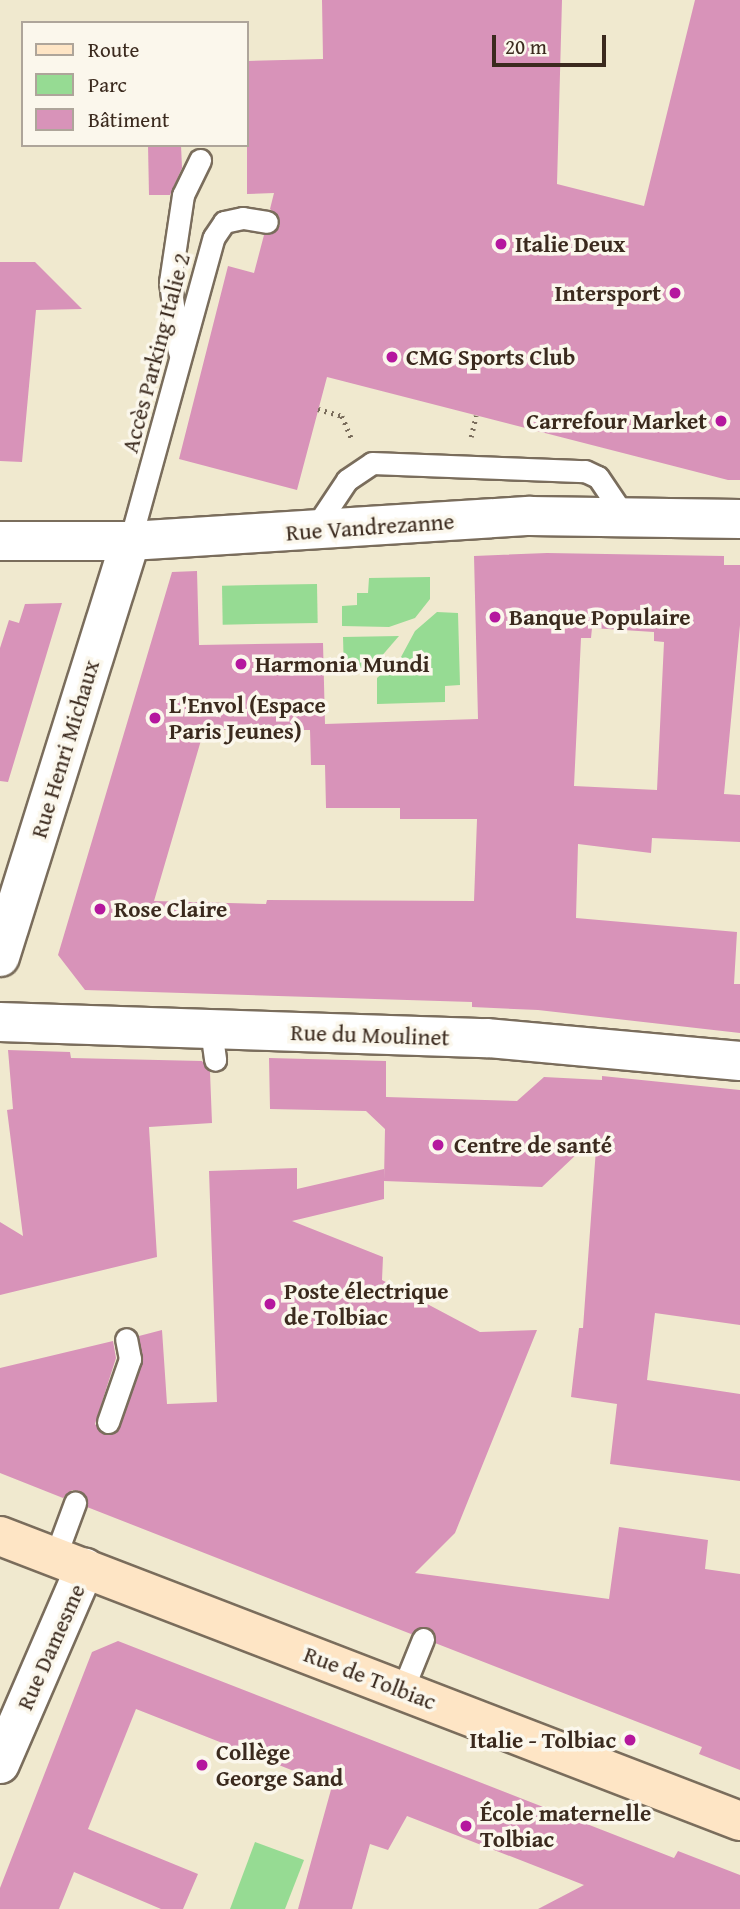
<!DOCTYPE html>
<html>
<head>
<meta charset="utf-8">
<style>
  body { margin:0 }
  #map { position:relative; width:740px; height:1909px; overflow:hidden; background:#f0e9cf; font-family:"Gentium Book Plus",serif }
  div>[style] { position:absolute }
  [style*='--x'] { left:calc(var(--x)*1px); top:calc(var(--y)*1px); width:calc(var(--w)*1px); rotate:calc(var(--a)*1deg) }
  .green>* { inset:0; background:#96db93; transform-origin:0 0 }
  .building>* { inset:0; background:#d893b9 }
  .path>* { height:4.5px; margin-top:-2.25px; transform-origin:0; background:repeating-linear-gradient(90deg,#7a6d5c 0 2px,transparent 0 7px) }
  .roads { filter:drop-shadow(2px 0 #7a6d5c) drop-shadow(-2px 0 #7a6d5c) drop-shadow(0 2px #7a6d5c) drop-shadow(0 -2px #7a6d5c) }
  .lane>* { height:21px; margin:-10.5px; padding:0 10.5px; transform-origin:10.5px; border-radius:10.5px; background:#fff }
  .street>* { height:38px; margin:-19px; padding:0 19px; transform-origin:19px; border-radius:19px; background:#fff }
  .secondary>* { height:38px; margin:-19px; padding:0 19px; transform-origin:19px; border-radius:19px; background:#fee5c5 }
  .dots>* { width:19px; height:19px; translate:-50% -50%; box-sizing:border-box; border:4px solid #fbf7ec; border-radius:50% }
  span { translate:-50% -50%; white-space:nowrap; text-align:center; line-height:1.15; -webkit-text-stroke:7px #fbf7ec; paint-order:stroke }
  .poi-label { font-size:23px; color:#3b2a1e; font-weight:700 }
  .left { translate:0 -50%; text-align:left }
  .right { translate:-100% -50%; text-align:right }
  .street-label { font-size:23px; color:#3b2a1e }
  .legend { position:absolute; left:21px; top:21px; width:228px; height:126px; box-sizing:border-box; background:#fbf7ec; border:2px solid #aea59a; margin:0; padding:9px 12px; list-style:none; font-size:21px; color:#3b2a1e }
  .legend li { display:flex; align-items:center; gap:14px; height:35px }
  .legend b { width:35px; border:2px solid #aea59a }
  .scale { position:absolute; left:492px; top:35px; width:114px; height:32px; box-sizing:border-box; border:4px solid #3b2a1e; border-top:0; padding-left:9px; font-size:21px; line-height:24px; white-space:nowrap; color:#3b2a1e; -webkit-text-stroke:5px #fbf7ec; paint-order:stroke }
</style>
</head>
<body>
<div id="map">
  <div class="green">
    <i style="clip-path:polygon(430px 577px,430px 599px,415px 618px,389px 627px,342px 626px,342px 606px,357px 605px,357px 593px,368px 593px,369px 578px)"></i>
    <i style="left:317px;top:584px;width:39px;height:95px;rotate:89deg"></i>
    <i style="clip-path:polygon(437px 612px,458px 613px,460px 685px,445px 686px,445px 702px,377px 704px,377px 678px,401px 657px,415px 631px)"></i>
    <i style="clip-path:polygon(399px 636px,367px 673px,344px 673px,343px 637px)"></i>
    <i style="clip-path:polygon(255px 1842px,304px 1860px,285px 1909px,230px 1909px)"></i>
  </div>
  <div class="building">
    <i style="clip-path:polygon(322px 0,562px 0,557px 184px,644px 206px,695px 0,740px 0,740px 480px,728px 480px,327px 377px,297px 490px,179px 459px,228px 266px,254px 273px,264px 235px,272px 234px,280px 225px,279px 217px,270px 209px,274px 193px,247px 194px,247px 61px,323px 59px)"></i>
    <i style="clip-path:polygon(148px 145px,181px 145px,182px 168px,170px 195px,149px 195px)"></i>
    <i style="clip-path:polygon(0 262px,35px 262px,82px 309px,36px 310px,22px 462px,0 461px)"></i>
    <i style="clip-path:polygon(evenodd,547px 553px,724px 556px,724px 565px,740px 565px,740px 625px,724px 794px,740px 795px,740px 842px,652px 838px,651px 853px,578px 844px,576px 918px,737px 932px,734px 984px,740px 984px,740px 1033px,538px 1010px,472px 1007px,472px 1002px,85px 990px,58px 955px,172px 572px,197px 571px,199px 645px,323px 643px,325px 724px,478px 719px,474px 556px,547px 553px,592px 628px,654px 632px,654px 641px,664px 642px,657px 790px,574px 786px,581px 638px,591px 638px,592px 628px,547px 553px,204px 730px,310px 730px,311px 765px,325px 765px,326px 808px,400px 808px,400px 819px,477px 819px,474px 901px,267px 900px,266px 904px,154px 901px,204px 730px)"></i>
    <i style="clip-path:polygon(62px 603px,8px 782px,0 781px,0 648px,9px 620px,19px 623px,25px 604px)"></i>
    <i style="clip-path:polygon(8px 1050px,70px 1052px,71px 1058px,202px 1061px,210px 1072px,212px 1123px,149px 1127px,157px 1257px,0 1295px,0 1222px,23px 1236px,7px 1110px,13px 1109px)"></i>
    <i style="clip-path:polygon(269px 1058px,386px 1061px,386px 1097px,517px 1101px,544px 1077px,602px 1080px,602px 1076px,740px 1090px,740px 1325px,655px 1313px,647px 1380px,740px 1394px,740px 1481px,610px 1464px,617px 1404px,571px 1397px,579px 1328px,583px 1328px,597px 1135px,542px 1187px,384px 1181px,384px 1199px,292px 1221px,383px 1257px,382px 1280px,480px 1332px,537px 1330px,455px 1533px,415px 1573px,609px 1599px,619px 1527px,708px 1540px,705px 1569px,740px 1574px,740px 1770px,699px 1754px,702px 1747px,435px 1643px,434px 1632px,427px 1627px,411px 1634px,87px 1507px,80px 1491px,72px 1490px,63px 1498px,0 1473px,0 1368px,113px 1341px,116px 1358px,95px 1424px,103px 1434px,111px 1435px,120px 1426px,142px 1363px,139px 1336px,162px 1330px,167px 1404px,217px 1402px,209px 1171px,297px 1168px,297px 1189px,384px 1169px,384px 1179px,385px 1129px,366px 1111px,270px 1109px)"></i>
    <i style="clip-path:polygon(118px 1641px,674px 1858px,678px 1851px,740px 1875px,740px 1909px,538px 1909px,584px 1885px,407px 1816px,388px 1850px,370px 1844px,352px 1909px,298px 1909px,332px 1786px,136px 1709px,88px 1829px,198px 1874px,183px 1909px,161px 1909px,74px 1872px,59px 1909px,0 1909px,0 1888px,92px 1652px)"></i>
  </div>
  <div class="path">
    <i style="--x:318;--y:409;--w:25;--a:16"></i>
    <i style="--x:342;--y:416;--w:26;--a:67"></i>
    <i style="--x:471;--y:437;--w:22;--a:-77"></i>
  </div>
  <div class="roads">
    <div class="lane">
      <i style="--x:179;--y:352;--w:71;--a:-97.3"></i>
      <i style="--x:170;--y:282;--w:88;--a:-81.5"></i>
      <i style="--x:183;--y:195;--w:39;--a:-64"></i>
      <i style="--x:313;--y:531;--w:61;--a:-56.3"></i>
      <i style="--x:347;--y:480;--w:30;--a:-34"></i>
      <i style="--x:372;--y:463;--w:213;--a:2.2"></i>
      <i style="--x:585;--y:471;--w:14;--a:25"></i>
      <i style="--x:598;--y:477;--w:48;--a:56"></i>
      <i style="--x:130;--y:541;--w:315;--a:-74.6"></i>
      <i style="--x:214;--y:237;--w:18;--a:-56"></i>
      <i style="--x:224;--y:222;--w:19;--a:-12"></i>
      <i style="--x:243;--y:218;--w:24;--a:9"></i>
      <i style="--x:211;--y:1030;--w:30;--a:82"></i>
      <i style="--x:108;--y:1422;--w:67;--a:-70.8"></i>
      <i style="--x:130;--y:1359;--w:20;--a:-101"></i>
      <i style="--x:55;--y:1557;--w:58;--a:-69.7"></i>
      <i style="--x:402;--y:1691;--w:56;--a:-68"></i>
    </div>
    <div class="street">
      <i style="--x:0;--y:541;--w:130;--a:0"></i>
      <i style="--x:130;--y:541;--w:401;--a:-3.6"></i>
      <i style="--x:530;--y:516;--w:210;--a:0.8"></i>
      <i style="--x:0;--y:957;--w:436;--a:-72.6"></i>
      <i style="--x:0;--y:1022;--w:487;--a:1.9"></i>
      <i style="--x:487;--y:1038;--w:254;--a:5.2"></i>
      <i style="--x:0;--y:1764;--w:214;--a:-66.6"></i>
    </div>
    <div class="secondary">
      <i style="--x:0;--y:1536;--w:793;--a:21.06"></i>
    </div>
  </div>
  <div class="dots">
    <i style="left:501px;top:244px;background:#b5179e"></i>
    <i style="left:675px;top:293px;background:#b5179e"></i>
    <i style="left:392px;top:357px;background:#b5179e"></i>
    <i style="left:721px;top:421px;background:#b5179e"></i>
    <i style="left:495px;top:617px;background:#b5179e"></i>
    <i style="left:241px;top:664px;background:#b5179e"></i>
    <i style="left:155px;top:718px;background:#b5179e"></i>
    <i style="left:100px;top:909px;background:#b5179e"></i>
    <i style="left:438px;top:1145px;background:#b5179e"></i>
    <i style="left:270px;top:1304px;background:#b5179e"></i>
    <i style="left:630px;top:1740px;background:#b5179e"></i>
    <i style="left:202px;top:1765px;background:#b5179e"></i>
    <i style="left:466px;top:1826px;background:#b5179e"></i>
  </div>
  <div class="poi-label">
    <span class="left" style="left:515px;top:244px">Italie Deux</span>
    <span class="right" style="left:661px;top:293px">Intersport</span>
    <span class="left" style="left:406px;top:357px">CMG Sports Club</span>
    <span class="right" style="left:707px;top:421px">Carrefour Market</span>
    <span class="left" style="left:509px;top:617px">Banque Populaire</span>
    <span class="left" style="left:255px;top:664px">Harmonia Mundi</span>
    <span class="left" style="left:169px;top:718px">L'Envol (Espace<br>Paris Jeunes)</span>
    <span class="left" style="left:114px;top:909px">Rose Claire</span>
    <span class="left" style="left:454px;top:1145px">Centre de santé</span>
    <span class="left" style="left:284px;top:1304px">Poste électrique<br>de Tolbiac</span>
    <span class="right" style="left:616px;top:1740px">Italie - Tolbiac</span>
    <span class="left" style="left:216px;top:1765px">Collège<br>George Sand</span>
    <span class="left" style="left:480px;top:1826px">École maternelle<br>Tolbiac</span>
  </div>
  <div class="street-label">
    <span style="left:156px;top:353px;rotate:-75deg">Accès Parking Italie 2</span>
    <span style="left:370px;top:527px;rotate:-4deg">Rue Vandrezanne</span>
    <span style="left:65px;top:749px;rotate:-73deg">Rue Henri Michaux</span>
    <span style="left:370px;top:1035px;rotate:2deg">Rue du Moulinet</span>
    <span style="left:51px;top:1647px;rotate:-66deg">Rue Damesme</span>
    <span style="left:370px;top:1678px;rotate:21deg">Rue de Tolbiac</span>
  </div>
  <ul class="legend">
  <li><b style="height:9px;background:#fee5c5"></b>Route</li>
  <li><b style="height:19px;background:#96db93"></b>Parc</li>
  <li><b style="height:19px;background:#d893b9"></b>Bâtiment</li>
  </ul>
  <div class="scale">20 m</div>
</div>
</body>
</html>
